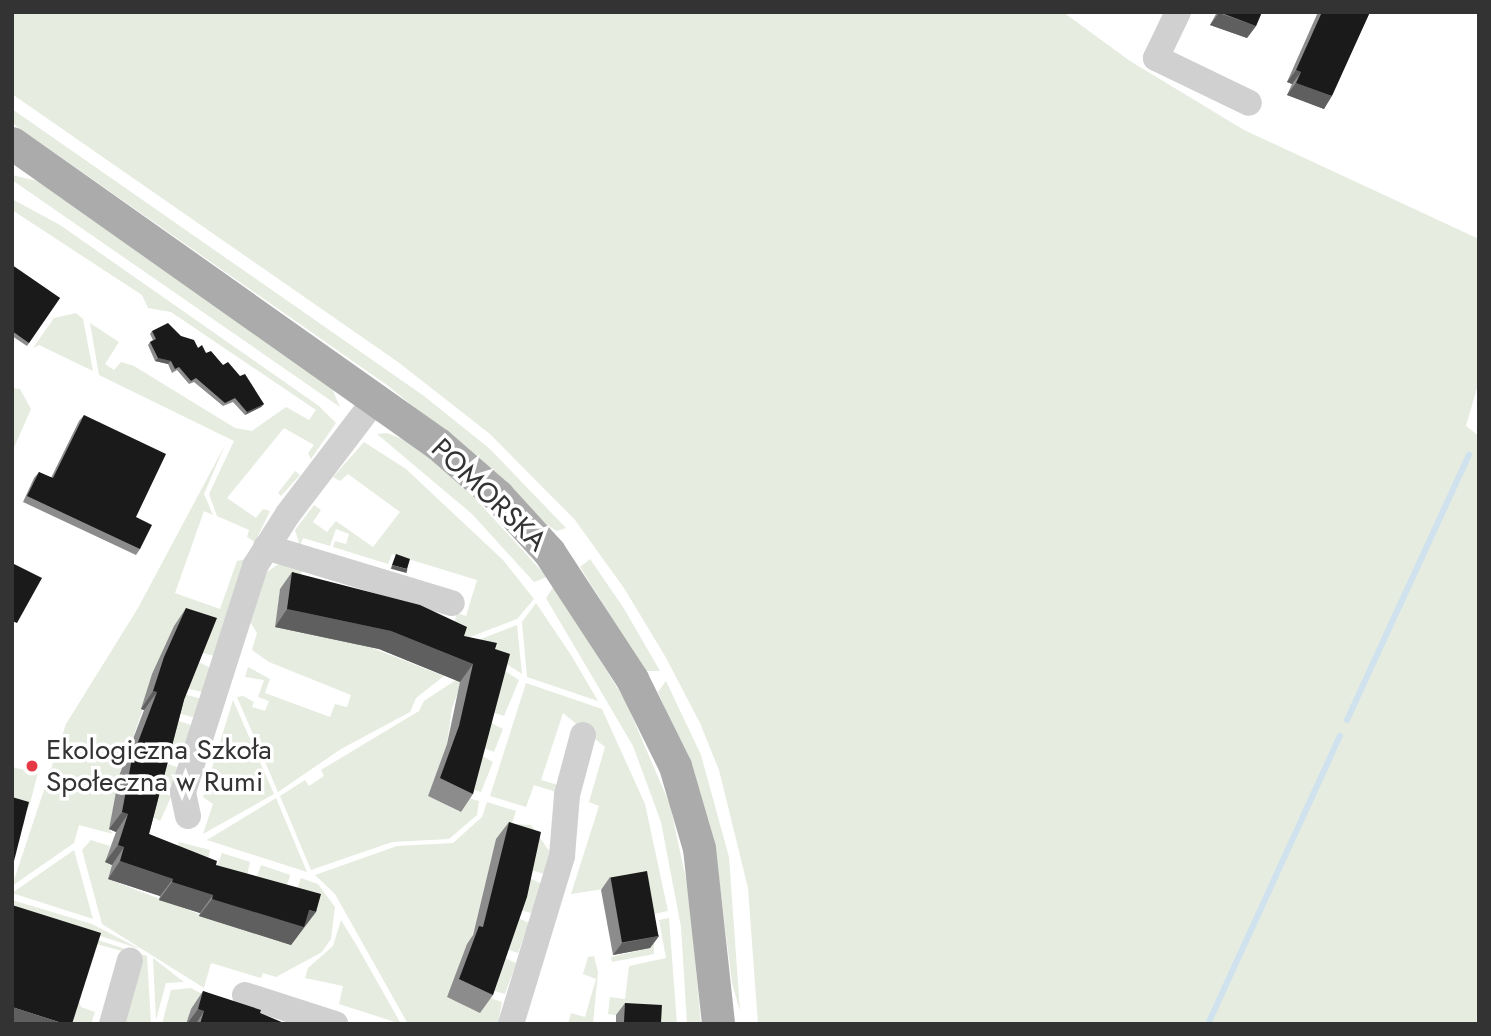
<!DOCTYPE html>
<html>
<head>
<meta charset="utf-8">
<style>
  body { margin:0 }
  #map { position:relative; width:1491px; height:1036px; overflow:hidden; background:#fff; font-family:Jost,sans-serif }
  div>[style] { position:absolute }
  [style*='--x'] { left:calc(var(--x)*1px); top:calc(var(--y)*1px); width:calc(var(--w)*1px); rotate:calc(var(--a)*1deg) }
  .green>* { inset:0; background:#e6ecdf; transform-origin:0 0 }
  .stream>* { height:6px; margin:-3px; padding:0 3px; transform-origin:3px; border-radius:3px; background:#cfe2ee }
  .minor>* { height:26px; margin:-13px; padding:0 13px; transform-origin:13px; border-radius:13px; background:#d0d0d0 }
  .major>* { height:33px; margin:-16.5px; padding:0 16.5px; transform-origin:16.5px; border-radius:16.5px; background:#ababab }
  .wall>* { inset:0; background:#8c8c8c }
  .shaded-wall>* { inset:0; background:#5f5f5f; transform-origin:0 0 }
  .building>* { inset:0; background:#1a1a1a; transform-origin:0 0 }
  .dots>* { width:19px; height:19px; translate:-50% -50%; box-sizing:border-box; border:4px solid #fff; border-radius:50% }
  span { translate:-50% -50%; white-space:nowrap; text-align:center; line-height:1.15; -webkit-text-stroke:7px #fff; paint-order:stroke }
  .street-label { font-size:28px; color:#333 }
  .poi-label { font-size:28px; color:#333 }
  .left { translate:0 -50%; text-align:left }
  .frame { position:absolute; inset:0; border:14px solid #333; pointer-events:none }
</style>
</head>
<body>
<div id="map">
  <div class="green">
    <i style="clip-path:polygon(12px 12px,1063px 12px,1130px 61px,1244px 130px,1479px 239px,1479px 381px,1466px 426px,1479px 436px,1479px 1024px,758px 1024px,748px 888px,719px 770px,700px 723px,665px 656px,624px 588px,575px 520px,490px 434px,398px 362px,12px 94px)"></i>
    <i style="clip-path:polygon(12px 109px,424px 396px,490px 449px,566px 528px,557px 531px,547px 525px,500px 477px,387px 385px,12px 123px)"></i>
    <i style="clip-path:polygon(12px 175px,37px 181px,331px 386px,340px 407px,12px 180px)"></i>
    <i style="clip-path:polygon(12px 199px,60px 225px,319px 406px,336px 423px,311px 459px,308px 453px,314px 445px,284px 428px,227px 498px,256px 518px,263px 509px,270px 511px,255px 542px,247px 537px,249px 530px,217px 516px,209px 494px,234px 441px,99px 375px,90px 323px,119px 342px,105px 364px,114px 370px,121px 362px,134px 366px,235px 428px,252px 431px,286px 407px,309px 420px,316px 410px,171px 312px,148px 308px,142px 295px,12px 210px)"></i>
    <i style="clip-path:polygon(76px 313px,83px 319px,93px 371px,39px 345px,33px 348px,54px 318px)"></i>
    <i style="clip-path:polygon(12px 388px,20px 389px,31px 409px,12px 452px)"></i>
    <i style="clip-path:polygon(387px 433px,410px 442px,472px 495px,547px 577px,534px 582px,472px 514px,377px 434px)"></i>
    <i style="clip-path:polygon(364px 442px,406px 469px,503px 560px,534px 599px,517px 619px,467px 638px,452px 629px,457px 613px,466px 616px,477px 580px,392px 554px,388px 564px,333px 547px,335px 541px,346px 544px,349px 534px,336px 529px,330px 546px,303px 538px,300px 546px,295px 530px,314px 505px,321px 510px,313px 522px,327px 532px,336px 521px,373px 547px,400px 512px,348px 474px,340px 481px,333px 477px)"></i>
    <i style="clip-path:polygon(225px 445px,204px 494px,213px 515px,204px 511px,175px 593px,220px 609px,237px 561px,246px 559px,214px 656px,166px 643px,120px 775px,109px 829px,113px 834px,79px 825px,74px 843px,12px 886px,66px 724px,138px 608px)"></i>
    <i style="clip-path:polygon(295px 471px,300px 475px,281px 496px,278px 493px)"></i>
    <i style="clip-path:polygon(590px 559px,623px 607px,660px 671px,645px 671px,580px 567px)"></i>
    <i style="clip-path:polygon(280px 563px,302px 571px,294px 594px,280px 590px,275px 627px,357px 642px,444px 676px,416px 698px,410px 712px,341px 749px,278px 792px,237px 697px,243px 696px,254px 702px,252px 707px,265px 711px,269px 701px,258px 697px,264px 680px,245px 677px,248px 667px,270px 679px,265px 693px,330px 717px,335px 704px,347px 707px,351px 695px,269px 662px,252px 650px,257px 633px,249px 620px,264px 574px)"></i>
    <i style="clip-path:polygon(554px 586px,625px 700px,670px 805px,689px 893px,701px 1024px,687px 1024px,681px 927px,661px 822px,633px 746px,546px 598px)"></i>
    <i style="clip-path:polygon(536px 603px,571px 655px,598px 701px,527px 677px,522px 622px)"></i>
    <i style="clip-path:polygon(517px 625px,522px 674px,473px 642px)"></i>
    <i style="clip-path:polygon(470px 649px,519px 680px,504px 716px,486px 710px)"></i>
    <i style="clip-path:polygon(194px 660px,211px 668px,202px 692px,182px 687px)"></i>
    <i style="clip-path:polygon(459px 678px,463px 679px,452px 708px,447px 744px,428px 796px,460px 812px,465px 797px,479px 801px,477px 815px,449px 839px,392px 842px,311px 870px,280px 796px,305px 780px,309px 786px,324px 776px,321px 770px,419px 711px,424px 701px)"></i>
    <i style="clip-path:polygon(666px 681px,701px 755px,729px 857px,740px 1011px,732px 983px,716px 854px,696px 781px,658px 692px)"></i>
    <i style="clip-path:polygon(526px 683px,602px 709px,645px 804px,668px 911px,654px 914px,610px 888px,571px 894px,599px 806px,589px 802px,605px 747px,563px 713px,541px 780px,558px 785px,556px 792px,534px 785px,526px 807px,490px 796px)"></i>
    <i style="left:180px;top:693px;width:20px;height:20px;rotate:15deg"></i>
    <i style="clip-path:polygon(233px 700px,274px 794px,203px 834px,213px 804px,203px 797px)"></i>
    <i style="left:175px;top:720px;width:17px;height:36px;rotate:17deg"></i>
    <i style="clip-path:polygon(485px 720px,503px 729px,494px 752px,478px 746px)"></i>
    <i style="clip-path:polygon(479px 754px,493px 762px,481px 792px,468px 788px)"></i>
    <i style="left:159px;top:761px;width:20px;height:19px;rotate:18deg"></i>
    <i style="clip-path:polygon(12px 767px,38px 773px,29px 807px,12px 802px)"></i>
    <i style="left:153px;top:788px;width:20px;height:27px;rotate:24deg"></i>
    <i style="clip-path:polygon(276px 798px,307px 872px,207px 840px)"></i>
    <i style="clip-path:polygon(487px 802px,516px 811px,512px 824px,531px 825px,552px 855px,544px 874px,523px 867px,496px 840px,470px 945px,447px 997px,480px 1012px,485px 996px,502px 1002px,498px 1024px,408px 1024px,335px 894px,315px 875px,397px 846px,453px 843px,482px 817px)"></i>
    <i style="clip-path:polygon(91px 840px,110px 846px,105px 862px,112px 865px,108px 879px,233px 927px,291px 906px,301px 878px,318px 884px,335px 907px,331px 939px,322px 952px,276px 977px,263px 973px,261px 978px,211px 963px,204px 988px,102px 924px,82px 850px)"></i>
    <i style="clip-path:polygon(179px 842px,210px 850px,204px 879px,170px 868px)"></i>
    <i style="clip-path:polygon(74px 850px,93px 919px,12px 893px)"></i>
    <i style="clip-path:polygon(222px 853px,250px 862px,243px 895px,210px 884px)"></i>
    <i style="left:261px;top:865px;width:31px;height:30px;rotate:19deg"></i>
    <i style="clip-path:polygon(523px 875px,542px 884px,531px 913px,513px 908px)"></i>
    <i style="clip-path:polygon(12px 900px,92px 924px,140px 949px,12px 907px)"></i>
    <i style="clip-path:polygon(12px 912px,147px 956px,151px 1024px,123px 1024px,125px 952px,12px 920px)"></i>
    <i style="clip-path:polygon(514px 916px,529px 923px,518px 953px,504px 948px)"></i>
    <i style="clip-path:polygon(669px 918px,677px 1024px,608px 1014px,610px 997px,625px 999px,629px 966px,666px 958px,659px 920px)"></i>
    <i style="clip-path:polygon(341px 920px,357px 946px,401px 1024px,339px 1004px,343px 986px,305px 978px,308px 968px,333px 946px)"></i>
    <i style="clip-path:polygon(654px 932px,654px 954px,612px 962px,611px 957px,650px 948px)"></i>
    <i style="clip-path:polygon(498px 955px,516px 963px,505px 994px,488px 989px)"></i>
    <i style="clip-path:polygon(594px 956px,598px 972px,593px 1024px,568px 1024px,571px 1013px,585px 1017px,596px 979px,583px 974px,588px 957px)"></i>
    <i style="clip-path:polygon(153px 958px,184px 982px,166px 983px,156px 1020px)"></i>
    <i style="clip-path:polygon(191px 988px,210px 998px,191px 1009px,186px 1024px,162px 1024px,171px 990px)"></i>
    <i style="clip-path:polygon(78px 998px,81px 1007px,95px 1012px,91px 1024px,67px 1024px)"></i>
  </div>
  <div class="stream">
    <i style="--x:1347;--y:720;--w:292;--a:-65.3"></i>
    <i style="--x:1208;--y:1024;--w:317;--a:-65.4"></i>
  </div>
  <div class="minor">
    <i style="--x:1178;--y:12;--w:51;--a:115.6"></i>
    <i style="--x:1156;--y:58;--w:103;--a:25.8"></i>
    <i style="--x:266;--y:547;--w:194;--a:16.8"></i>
    <i style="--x:188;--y:816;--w:25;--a:-102"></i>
    <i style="--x:183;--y:792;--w:237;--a:-72.3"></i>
    <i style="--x:255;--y:566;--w:62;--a:-57.6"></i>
    <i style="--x:288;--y:514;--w:147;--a:-52.7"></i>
    <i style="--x:245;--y:995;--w:95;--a:17.9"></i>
    <i style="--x:112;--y:1024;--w:66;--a:-74.3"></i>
    <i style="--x:511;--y:1024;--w:176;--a:-73.1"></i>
    <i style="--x:562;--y:856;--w:61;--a:-85.3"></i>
    <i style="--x:567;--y:795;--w:62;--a:-75.1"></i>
  </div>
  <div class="major">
    <i style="--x:12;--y:143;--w:522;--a:35.24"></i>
    <i style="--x:438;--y:444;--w:79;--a:40.9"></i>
    <i style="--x:498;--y:496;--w:76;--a:47.7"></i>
    <i style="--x:549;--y:552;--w:152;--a:56.8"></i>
    <i style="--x:632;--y:679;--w:97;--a:63.7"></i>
    <i style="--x:675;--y:766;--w:85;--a:73.7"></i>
    <i style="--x:699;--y:848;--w:177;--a:83.8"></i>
  </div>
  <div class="wall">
    <i style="clip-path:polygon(1213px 12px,1262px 12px,1256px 26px,1247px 38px,1210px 25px,1216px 14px)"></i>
    <i style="clip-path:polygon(1318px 12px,1370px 12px,1324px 109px,1287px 95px,1292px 84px,1287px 82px)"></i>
    <i style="clip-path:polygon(12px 265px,60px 298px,27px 346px,12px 336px)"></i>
    <i style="clip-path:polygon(152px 331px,181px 336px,223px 365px,264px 404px,261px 407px,245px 415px,233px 402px,223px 406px,194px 382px,189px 384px,177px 370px,172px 373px,168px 364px,155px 361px,148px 345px,150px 342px,153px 340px,150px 334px)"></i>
    <i style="clip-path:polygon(84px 415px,136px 517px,140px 549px,136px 555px,23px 502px,34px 478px,39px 472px,51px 478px,79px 421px)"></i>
    <i style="clip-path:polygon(292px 572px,464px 636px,495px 649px,473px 794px,461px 812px,428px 796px,447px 744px,460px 682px,379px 649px,275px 627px,280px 589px)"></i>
    <i style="clip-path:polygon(186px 608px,184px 700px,149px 834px,216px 865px,303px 930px,302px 930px,291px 945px,199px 916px,200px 913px,159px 900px,160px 896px,108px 879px,112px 865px,105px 862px,116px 832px,109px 829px,119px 776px,144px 710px,141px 709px,152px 674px,174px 626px)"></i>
    <i style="clip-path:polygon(509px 822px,493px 995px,480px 1013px,447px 997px,467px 944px,473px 935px,496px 839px)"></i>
    <i style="clip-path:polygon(610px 877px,659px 936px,650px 948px,613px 955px,601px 890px)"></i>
    <i style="clip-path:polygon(203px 991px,260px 1013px,286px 1024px,186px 1024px,191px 1009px)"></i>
    <i style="clip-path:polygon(625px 1003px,662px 1024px,616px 1024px,616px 1015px)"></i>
  </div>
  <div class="shaded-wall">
    <i style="clip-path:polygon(1219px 13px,1256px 26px,1247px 38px,1210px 25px)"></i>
    <i style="clip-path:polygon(1296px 70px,1301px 72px,1292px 84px,1287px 82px)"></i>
    <i style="clip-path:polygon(1296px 83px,1332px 96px,1324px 109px,1287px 95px)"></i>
    <i style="clip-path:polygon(158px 358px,171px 361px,168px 364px,155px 361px)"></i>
    <i style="clip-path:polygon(264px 404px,261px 407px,245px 415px,247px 412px)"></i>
    <i style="left:392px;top:565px;width:16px;height:4px;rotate:15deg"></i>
    <i style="clip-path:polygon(287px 609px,391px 631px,473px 664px,460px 682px,379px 649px,275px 627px)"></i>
    <i style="clip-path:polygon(153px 691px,157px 692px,144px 710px,141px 709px)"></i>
    <i style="clip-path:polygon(122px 812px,128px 814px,116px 832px,109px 829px)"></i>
    <i style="clip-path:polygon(118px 845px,124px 847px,112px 865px,105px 862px)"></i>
    <i style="clip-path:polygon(120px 861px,173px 879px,160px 896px,108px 879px)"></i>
    <i style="clip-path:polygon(172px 882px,213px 895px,200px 913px,159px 900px)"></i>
    <i style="clip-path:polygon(212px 899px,309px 910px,316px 912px,291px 945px,199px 916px)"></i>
    <i style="clip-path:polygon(659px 936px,650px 948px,613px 955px,622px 943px)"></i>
    <i style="clip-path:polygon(12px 1007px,65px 1024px,17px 1024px,12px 1022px)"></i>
    <i style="clip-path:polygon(198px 1009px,204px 1011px,196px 1024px,187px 1024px)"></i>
  </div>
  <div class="building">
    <i style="clip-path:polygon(1219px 12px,1262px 12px,1256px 26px)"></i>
    <i style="clip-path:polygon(1322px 12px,1370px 12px,1332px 96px,1296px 83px,1301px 72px,1296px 70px)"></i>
    <i style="clip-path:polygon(12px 265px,60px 298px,29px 343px,12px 331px)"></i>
    <i style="clip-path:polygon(168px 323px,181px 336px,194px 340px,198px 348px,202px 345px,206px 353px,211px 351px,223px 365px,228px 362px,240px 376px,245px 374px,264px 404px,247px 412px,235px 398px,225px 403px,196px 378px,191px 381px,179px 367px,175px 369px,171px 361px,158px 358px,150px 342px,156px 339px,152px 331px)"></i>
    <i style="clip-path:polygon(84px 415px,166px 454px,136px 517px,152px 525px,140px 549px,27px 496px,39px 472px,53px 478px)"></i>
    <i style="clip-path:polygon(396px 554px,410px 559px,407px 569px,392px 565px)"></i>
    <i style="clip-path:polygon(12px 563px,42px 578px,17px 623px,12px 621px)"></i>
    <i style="clip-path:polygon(292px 572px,420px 605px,467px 627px,464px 636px,497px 643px,495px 649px,510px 654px,473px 794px,440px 778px,459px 726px,473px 664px,391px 631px,287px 609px)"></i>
    <i style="clip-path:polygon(186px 608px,217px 618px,184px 700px,149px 834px,217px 861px,216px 865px,321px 894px,316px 912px,309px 910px,304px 927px,212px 899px,213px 895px,172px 882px,173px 879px,120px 861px,124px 847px,118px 845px,128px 814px,122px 812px,132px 758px,157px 692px,153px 691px,164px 657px)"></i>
    <i style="clip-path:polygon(12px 797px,29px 802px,13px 865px,12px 865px)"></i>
    <i style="clip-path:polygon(509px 822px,541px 832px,527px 897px,493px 995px,459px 979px,479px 926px,483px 927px)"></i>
    <i style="left:647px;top:871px;width:66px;height:37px;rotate:80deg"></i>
    <i style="clip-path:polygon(12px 905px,101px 933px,72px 1024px,65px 1024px,12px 1007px)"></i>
    <i style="clip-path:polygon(203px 991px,261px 1010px,260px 1013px,286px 1024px,200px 1024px,204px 1011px,198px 1009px)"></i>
    <i style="left:625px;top:1003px;width:37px;height:21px;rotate:3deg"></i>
  </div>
  <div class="dots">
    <i style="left:32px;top:766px;background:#e63946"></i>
  </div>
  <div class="street-label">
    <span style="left:489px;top:495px;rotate:44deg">POMORSKA</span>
  </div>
  <div class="poi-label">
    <span class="left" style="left:46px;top:766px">Ekologiczna Szkoła<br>Społeczna w Rumi</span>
  </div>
  <div class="frame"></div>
</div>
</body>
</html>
